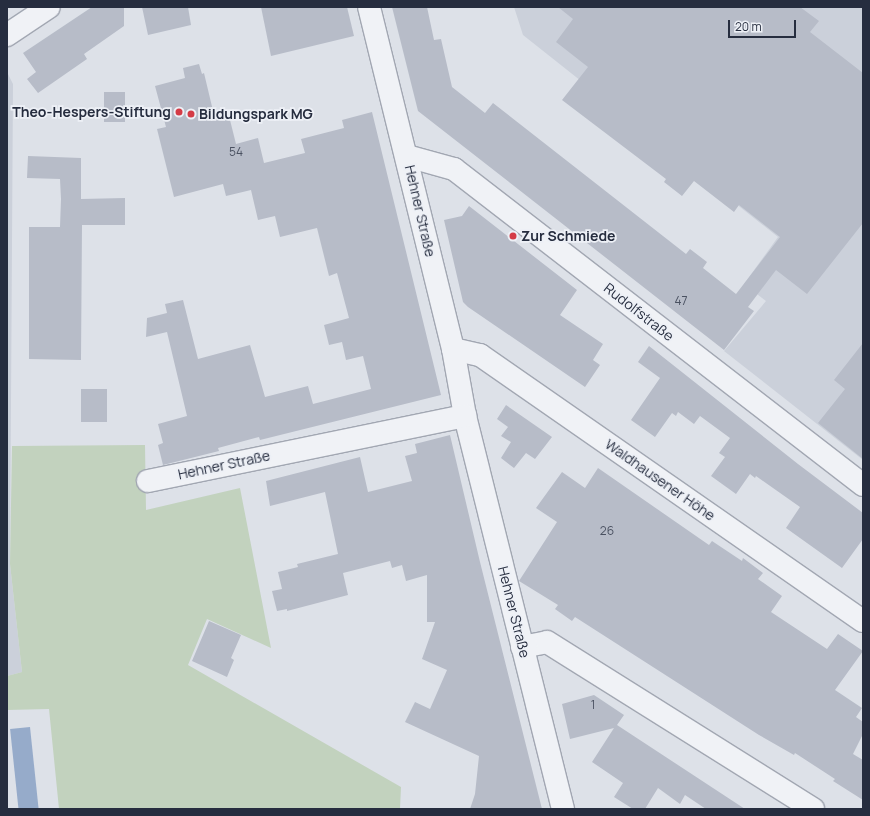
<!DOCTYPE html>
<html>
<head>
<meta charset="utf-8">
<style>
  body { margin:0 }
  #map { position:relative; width:870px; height:816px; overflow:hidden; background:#dde1e8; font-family:Manrope,sans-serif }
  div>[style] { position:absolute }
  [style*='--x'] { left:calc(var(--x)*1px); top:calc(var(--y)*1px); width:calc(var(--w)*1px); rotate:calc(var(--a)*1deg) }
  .built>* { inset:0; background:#cbd0da }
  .green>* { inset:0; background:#c2d2be }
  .water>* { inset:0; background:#96abca; transform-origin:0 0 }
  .building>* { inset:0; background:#b7bcc8; transform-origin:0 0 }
  .roads { filter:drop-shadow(1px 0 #a2a7b2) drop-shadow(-1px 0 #a2a7b2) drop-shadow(0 1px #a2a7b2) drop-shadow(0 -1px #a2a7b2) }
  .street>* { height:22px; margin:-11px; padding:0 11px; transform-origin:11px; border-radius:11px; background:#f0f2f6 }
  .dots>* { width:11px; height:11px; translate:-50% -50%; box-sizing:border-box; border:2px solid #edf0f6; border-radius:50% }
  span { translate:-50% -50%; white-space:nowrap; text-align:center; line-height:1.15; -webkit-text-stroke:3.5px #edf0f6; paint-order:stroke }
  .number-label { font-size:12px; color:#4a5161 }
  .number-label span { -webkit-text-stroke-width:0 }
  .poi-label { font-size:14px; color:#262d3f; font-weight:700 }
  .right { translate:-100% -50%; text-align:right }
  .left { translate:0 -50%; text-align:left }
  .street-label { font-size:14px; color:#262d3f }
  .frame { position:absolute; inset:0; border:8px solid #262d3f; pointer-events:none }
  .scale { position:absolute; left:728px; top:20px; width:68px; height:18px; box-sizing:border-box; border:2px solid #262d3f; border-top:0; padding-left:5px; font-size:12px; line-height:14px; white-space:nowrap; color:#262d3f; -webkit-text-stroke:3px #edf0f6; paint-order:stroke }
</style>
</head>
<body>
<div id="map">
  <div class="built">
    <i style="clip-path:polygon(514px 7px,863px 7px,863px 460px,724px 351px,766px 301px,744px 284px,778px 237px,523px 35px)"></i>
    <i style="clip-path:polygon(7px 72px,13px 84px,10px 564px,22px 672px,7px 676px)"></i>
  </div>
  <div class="green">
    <i style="clip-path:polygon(145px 445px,146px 510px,240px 488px,271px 648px,207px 619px,188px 665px,401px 787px,400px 809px,59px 809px,49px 709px,7px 710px,7px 676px,22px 672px,10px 564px,12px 446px)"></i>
  </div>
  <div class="water">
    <i style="left:30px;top:727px;width:82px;height:20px;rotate:84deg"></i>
  </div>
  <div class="building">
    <i style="clip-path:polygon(92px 7px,124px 7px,124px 26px,84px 54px,87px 59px,38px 93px,27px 79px,36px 72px,23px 53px)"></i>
    <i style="clip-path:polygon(142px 7px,188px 7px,191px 25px,148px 35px)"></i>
    <i style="clip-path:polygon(261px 7px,347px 7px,354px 36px,271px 56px)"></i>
    <i style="clip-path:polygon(392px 7px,427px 7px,434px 40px,441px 39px,452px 87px,485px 113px,493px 103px,686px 254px,690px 249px,707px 262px,703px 268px,736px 294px,780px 237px,739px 205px,734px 212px,694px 181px,682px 196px,664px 182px,666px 179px,562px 100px,588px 67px,556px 42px,573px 19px,558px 7px,800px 7px,819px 21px,810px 32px,863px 73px,863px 223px,807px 294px,776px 270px,748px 307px,754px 311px,724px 350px,418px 111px)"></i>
    <i style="clip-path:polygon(199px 64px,202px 74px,204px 73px,214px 115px,228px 112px,236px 144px,258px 138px,264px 163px,305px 153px,301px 139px,344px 128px,342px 120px,372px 112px,441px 395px,260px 440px,259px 437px,218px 448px,219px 451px,163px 465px,158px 445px,163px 443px,158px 424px,187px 416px,167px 332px,146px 337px,147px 318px,167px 313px,165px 304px,183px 300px,198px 359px,250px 345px,265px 397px,308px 386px,313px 404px,371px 389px,363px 356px,346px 360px,342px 342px,329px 345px,324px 325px,349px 318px,337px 273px,329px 276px,317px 228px,280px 237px,275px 216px,258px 220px,251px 190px,226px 196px,223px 184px,174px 197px,157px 129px,166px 127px,155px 86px,185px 78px,183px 68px)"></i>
    <i style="left:104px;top:92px;width:21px;height:30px"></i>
    <i style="clip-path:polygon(28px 156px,81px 158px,81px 199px,125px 198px,125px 225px,82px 225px,81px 360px,29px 359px,29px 227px,60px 227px,61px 199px,60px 179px,27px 178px)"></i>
    <i style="clip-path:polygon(469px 206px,577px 290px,560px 315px,603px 344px,593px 360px,600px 365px,585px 387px,468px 307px,463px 302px,444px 220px,462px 216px)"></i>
    <i style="clip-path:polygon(863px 343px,863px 459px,818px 423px,845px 389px,834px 380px)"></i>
    <i style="clip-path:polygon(649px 346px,798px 464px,863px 513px,863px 539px,842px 568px,786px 528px,800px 507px,756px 476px,755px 478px,750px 474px,736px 494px,711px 476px,725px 457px,719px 453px,730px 438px,700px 416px,694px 424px,678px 412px,676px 416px,672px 413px,655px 437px,631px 420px,660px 378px,638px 362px)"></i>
    <i style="left:81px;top:389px;width:26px;height:33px"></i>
    <i style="clip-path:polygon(506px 405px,552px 437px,535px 459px,526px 453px,514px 468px,501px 458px,511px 442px,501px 436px,508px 427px,497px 419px)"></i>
    <i style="clip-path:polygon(450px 435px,480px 562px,542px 809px,470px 809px,475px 794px,479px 756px,405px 722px,415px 702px,430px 709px,447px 670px,422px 659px,435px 622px,427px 622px,427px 575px,406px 581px,402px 565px,392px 568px,390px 561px,343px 573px,348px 595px,287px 611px,287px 609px,277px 611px,272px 591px,282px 589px,278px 572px,298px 567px,297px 564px,338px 554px,325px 492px,270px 506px,266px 481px,360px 457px,368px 492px,412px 481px,405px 456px,417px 453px,415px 444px)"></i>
    <i style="clip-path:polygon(598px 468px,709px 545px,712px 541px,742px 561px,743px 558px,763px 573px,758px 579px,782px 596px,771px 612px,827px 649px,838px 634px,863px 651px,835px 690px,862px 708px,856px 717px,863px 722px,863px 734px,853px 754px,863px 760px,863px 800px,833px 781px,835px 779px,795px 753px,794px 755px,759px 735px,575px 617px,572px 621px,555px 609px,558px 605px,519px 581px,557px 522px,536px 508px,562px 472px,585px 488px)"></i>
    <i style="clip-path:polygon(209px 621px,241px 635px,231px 658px,234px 660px,227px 677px,192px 661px)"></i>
    <i style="clip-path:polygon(594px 695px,624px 715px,617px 725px,745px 809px,706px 809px,685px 795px,680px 804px,658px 788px,645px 809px,633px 809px,614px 797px,623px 783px,592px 762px,614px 728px,570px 739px,562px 704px)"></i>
  </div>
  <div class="roads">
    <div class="street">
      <i style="--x:369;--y:7;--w:352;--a:76.2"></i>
      <i style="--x:453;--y:349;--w:68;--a:79.8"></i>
      <i style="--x:465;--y:416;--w:405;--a:76"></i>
      <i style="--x:7;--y:35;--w:50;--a:-33.7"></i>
      <i style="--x:407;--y:156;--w:49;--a:15.5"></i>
      <i style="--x:454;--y:169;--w:517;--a:37.69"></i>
      <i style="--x:453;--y:349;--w:28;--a:13"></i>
      <i style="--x:480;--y:355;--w:466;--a:34.8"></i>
      <i style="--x:148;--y:481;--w:324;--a:-11.6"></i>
      <i style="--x:522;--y:647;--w:25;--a:-11"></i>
      <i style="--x:547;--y:642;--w:314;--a:32.1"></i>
    </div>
  </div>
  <div class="dots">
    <i style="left:179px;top:112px;background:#d43b46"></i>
    <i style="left:191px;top:114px;background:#d43b46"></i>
    <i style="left:513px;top:236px;background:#d43b46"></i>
  </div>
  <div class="number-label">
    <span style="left:236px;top:152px">54</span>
    <span style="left:681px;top:301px">47</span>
    <span style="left:607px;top:531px">26</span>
    <span style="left:593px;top:705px">1</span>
  </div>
  <div class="poi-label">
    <span class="right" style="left:171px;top:112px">Theo-Hespers-Stiftung</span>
    <span class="left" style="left:199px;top:114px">Bildungspark MG</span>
    <span class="left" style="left:521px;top:236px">Zur Schmiede</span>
  </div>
  <div class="street-label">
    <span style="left:420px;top:211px;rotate:77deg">Hehner Straße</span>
    <span style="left:639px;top:312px;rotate:38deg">Rudolfstraße</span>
    <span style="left:224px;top:465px;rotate:-12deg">Hehner Straße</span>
    <span style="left:660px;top:480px;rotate:35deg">Waldhausener Höhe</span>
    <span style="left:514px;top:612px;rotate:76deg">Hehner Straße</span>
  </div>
  <div class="frame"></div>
  <div class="scale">20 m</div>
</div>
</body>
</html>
